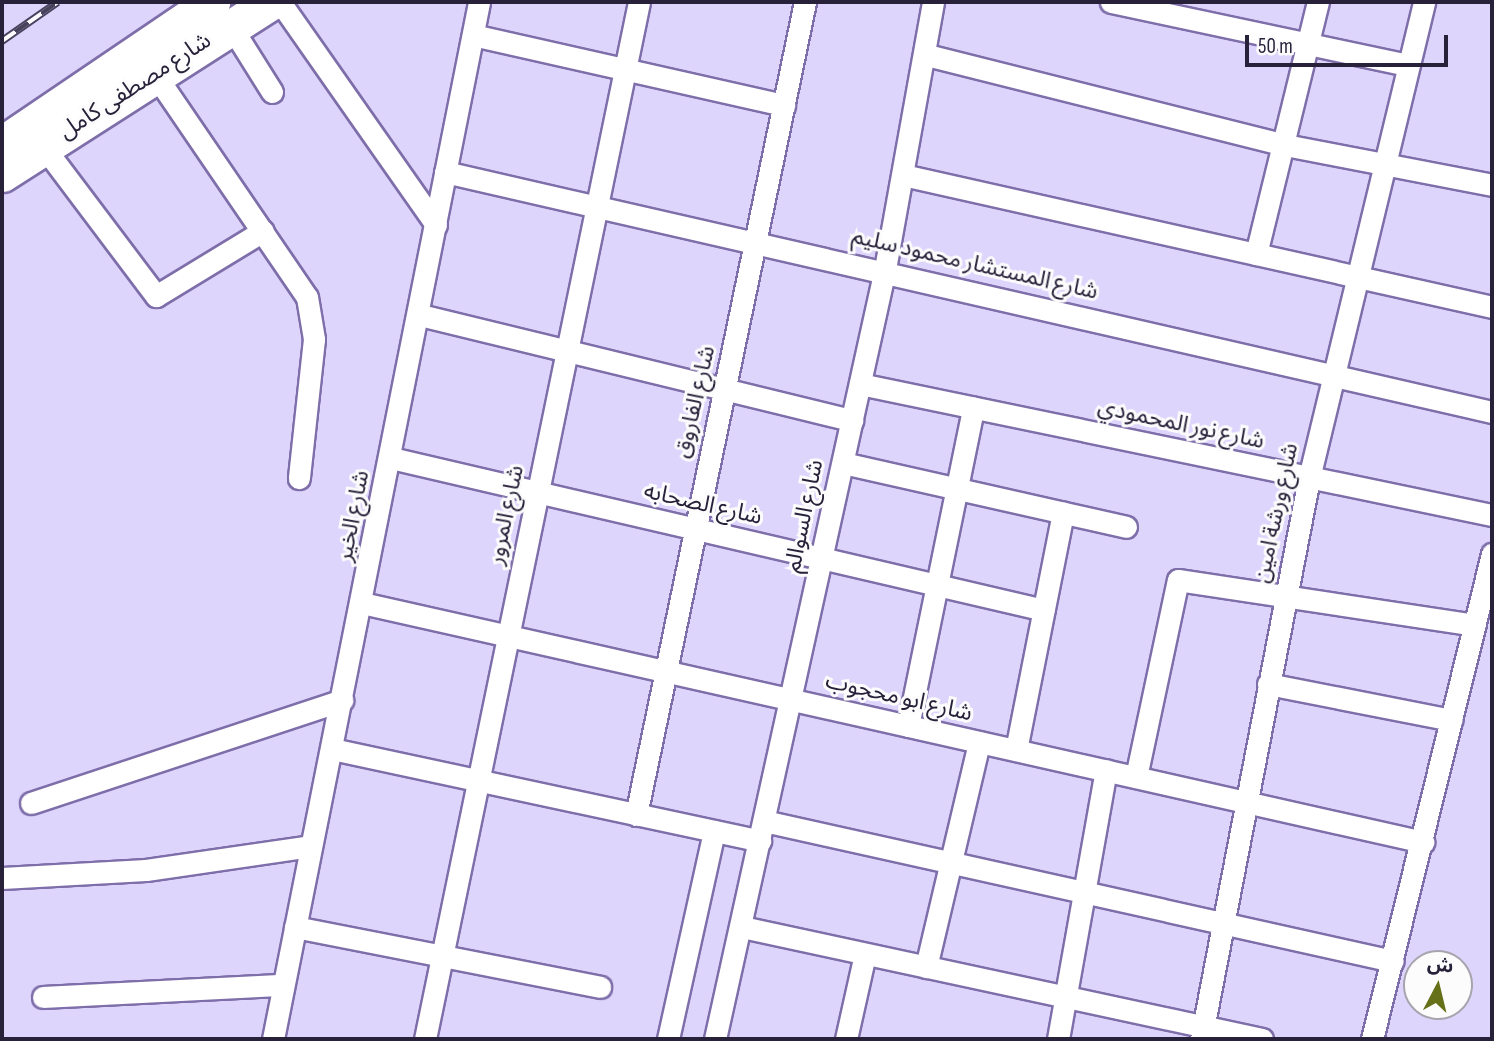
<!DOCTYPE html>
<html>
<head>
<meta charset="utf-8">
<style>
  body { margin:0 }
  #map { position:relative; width:1494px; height:1041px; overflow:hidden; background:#ded5fc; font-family:"Sofia Sans Condensed","Noto Sans Arabic",sans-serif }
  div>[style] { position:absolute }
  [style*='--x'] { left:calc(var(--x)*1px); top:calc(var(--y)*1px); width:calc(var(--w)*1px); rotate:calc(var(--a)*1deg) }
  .roads { filter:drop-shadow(2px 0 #7e6ea9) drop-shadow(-2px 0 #7e6ea9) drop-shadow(0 2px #7e6ea9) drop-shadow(0 -2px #7e6ea9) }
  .street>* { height:21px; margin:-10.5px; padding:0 10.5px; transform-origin:10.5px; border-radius:10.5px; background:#fff }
  .primary>* { height:35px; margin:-17.5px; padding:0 17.5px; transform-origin:17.5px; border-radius:17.5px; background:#fff }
  .rail>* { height:8px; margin-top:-4px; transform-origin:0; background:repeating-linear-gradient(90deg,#fcfcfc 0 16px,#49425d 0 32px); box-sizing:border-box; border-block:2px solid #49425d }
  span { translate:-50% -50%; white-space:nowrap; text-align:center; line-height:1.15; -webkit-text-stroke:6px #fcfcfc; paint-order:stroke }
  .street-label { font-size:23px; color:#28213a }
  .frame { position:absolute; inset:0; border:4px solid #28213a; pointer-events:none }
  .north { position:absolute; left:1403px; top:950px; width:70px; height:70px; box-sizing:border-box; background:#fcfcfc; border:2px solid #a7a4ae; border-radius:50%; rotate:7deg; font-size:19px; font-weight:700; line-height:28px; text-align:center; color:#28213a }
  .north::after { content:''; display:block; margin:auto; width:24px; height:32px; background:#667019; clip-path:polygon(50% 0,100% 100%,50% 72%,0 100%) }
  .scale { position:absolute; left:1245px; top:35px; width:203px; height:32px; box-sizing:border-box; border:4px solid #28213a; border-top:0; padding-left:9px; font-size:21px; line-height:24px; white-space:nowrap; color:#28213a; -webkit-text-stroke:5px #fcfcfc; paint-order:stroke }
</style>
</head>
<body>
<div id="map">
  <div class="roads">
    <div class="street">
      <i style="--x:280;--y:2;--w:272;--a:55"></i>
      <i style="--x:1111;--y:2;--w:304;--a:12"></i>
      <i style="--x:230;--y:25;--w:79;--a:57.9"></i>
      <i style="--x:473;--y:35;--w:319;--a:12.7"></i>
      <i style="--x:927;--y:55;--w:369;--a:14.1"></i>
      <i style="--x:1285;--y:145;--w:211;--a:10.9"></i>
      <i style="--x:154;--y:73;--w:271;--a:55.7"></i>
      <i style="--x:307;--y:297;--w:43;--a:80.5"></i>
      <i style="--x:314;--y:339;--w:140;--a:96.2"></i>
      <i style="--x:43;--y:146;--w:188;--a:53"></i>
      <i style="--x:156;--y:296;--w:125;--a:-31.3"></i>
      <i style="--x:445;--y:172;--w:1074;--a:12.91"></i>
      <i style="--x:903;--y:175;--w:604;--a:12.63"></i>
      <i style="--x:1256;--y:254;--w:260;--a:-76.2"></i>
      <i style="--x:420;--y:315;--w:445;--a:13.7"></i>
      <i style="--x:860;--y:384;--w:645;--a:11.71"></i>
      <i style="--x:391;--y:458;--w:670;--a:13.1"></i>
      <i style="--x:843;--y:463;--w:290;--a:12.7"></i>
      <i style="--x:362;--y:603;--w:1088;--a:12.69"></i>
      <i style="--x:1268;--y:684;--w:187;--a:11.1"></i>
      <i style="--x:908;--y:726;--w:325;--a:-78.4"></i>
      <i style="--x:332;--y:749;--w:438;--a:12.1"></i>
      <i style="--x:1016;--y:750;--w:242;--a:-78.8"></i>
      <i style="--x:1136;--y:777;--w:201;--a:-78"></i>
      <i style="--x:1178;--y:580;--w:300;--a:8.6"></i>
      <i style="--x:31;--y:803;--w:328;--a:-18.3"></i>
      <i style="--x:636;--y:815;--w:830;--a:-78.26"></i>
      <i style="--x:764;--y:821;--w:644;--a:12.55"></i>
      <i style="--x:2;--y:878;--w:144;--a:-3.2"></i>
      <i style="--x:146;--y:870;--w:166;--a:-8.3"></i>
      <i style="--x:295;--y:927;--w:311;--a:11.1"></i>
      <i style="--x:742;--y:927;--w:532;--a:12.15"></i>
      <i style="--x:926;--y:967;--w:231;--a:-76.7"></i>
      <i style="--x:43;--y:997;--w:240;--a:-2.9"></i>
      <i style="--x:273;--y:1039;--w:1057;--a:-78.76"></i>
      <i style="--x:425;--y:1039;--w:1059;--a:-78.34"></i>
      <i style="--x:668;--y:1039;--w:213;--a:-77.5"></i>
      <i style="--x:715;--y:1039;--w:789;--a:-77.55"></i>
      <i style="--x:885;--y:269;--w:271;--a:-79.8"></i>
      <i style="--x:846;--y:1039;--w:87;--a:-77.4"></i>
      <i style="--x:1058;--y:1039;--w:273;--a:-79.9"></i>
      <i style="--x:1201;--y:1039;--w:571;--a:-79.1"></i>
      <i style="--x:1309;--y:478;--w:490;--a:-76.4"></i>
      <i style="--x:1372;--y:1039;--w:500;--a:-76.1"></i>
    </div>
    <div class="primary">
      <i style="--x:2;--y:144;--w:254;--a:-34.1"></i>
      <i style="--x:2;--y:174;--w:319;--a:-32.6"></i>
    </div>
  </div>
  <div class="rail">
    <i style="--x:2;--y:41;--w:68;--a:-34.9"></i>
  </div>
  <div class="street-label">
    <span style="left:135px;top:86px;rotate:-33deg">شارع مصطفى كامل</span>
    <span style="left:975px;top:264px;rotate:13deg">شارع المستشار محمود سليم</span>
    <span style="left:695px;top:402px;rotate:-77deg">شارع الفاروق</span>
    <span style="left:1181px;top:424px;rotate:12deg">شارع نور المحمودي</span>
    <span style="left:703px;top:504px;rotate:13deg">شارع الصحابه</span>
    <span style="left:1276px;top:513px;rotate:-78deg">شارع ورشة امين</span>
    <span style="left:506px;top:515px;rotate:-78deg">شارع المرور</span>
    <span style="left:353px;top:516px;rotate:-79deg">شارع الخير</span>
    <span style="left:804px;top:516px;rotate:-78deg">شارع السوالم</span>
    <span style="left:899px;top:697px;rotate:13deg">شارع ابو محجوب</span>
  </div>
  <div class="frame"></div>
  <div class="north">ش</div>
  <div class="scale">50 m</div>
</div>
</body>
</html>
